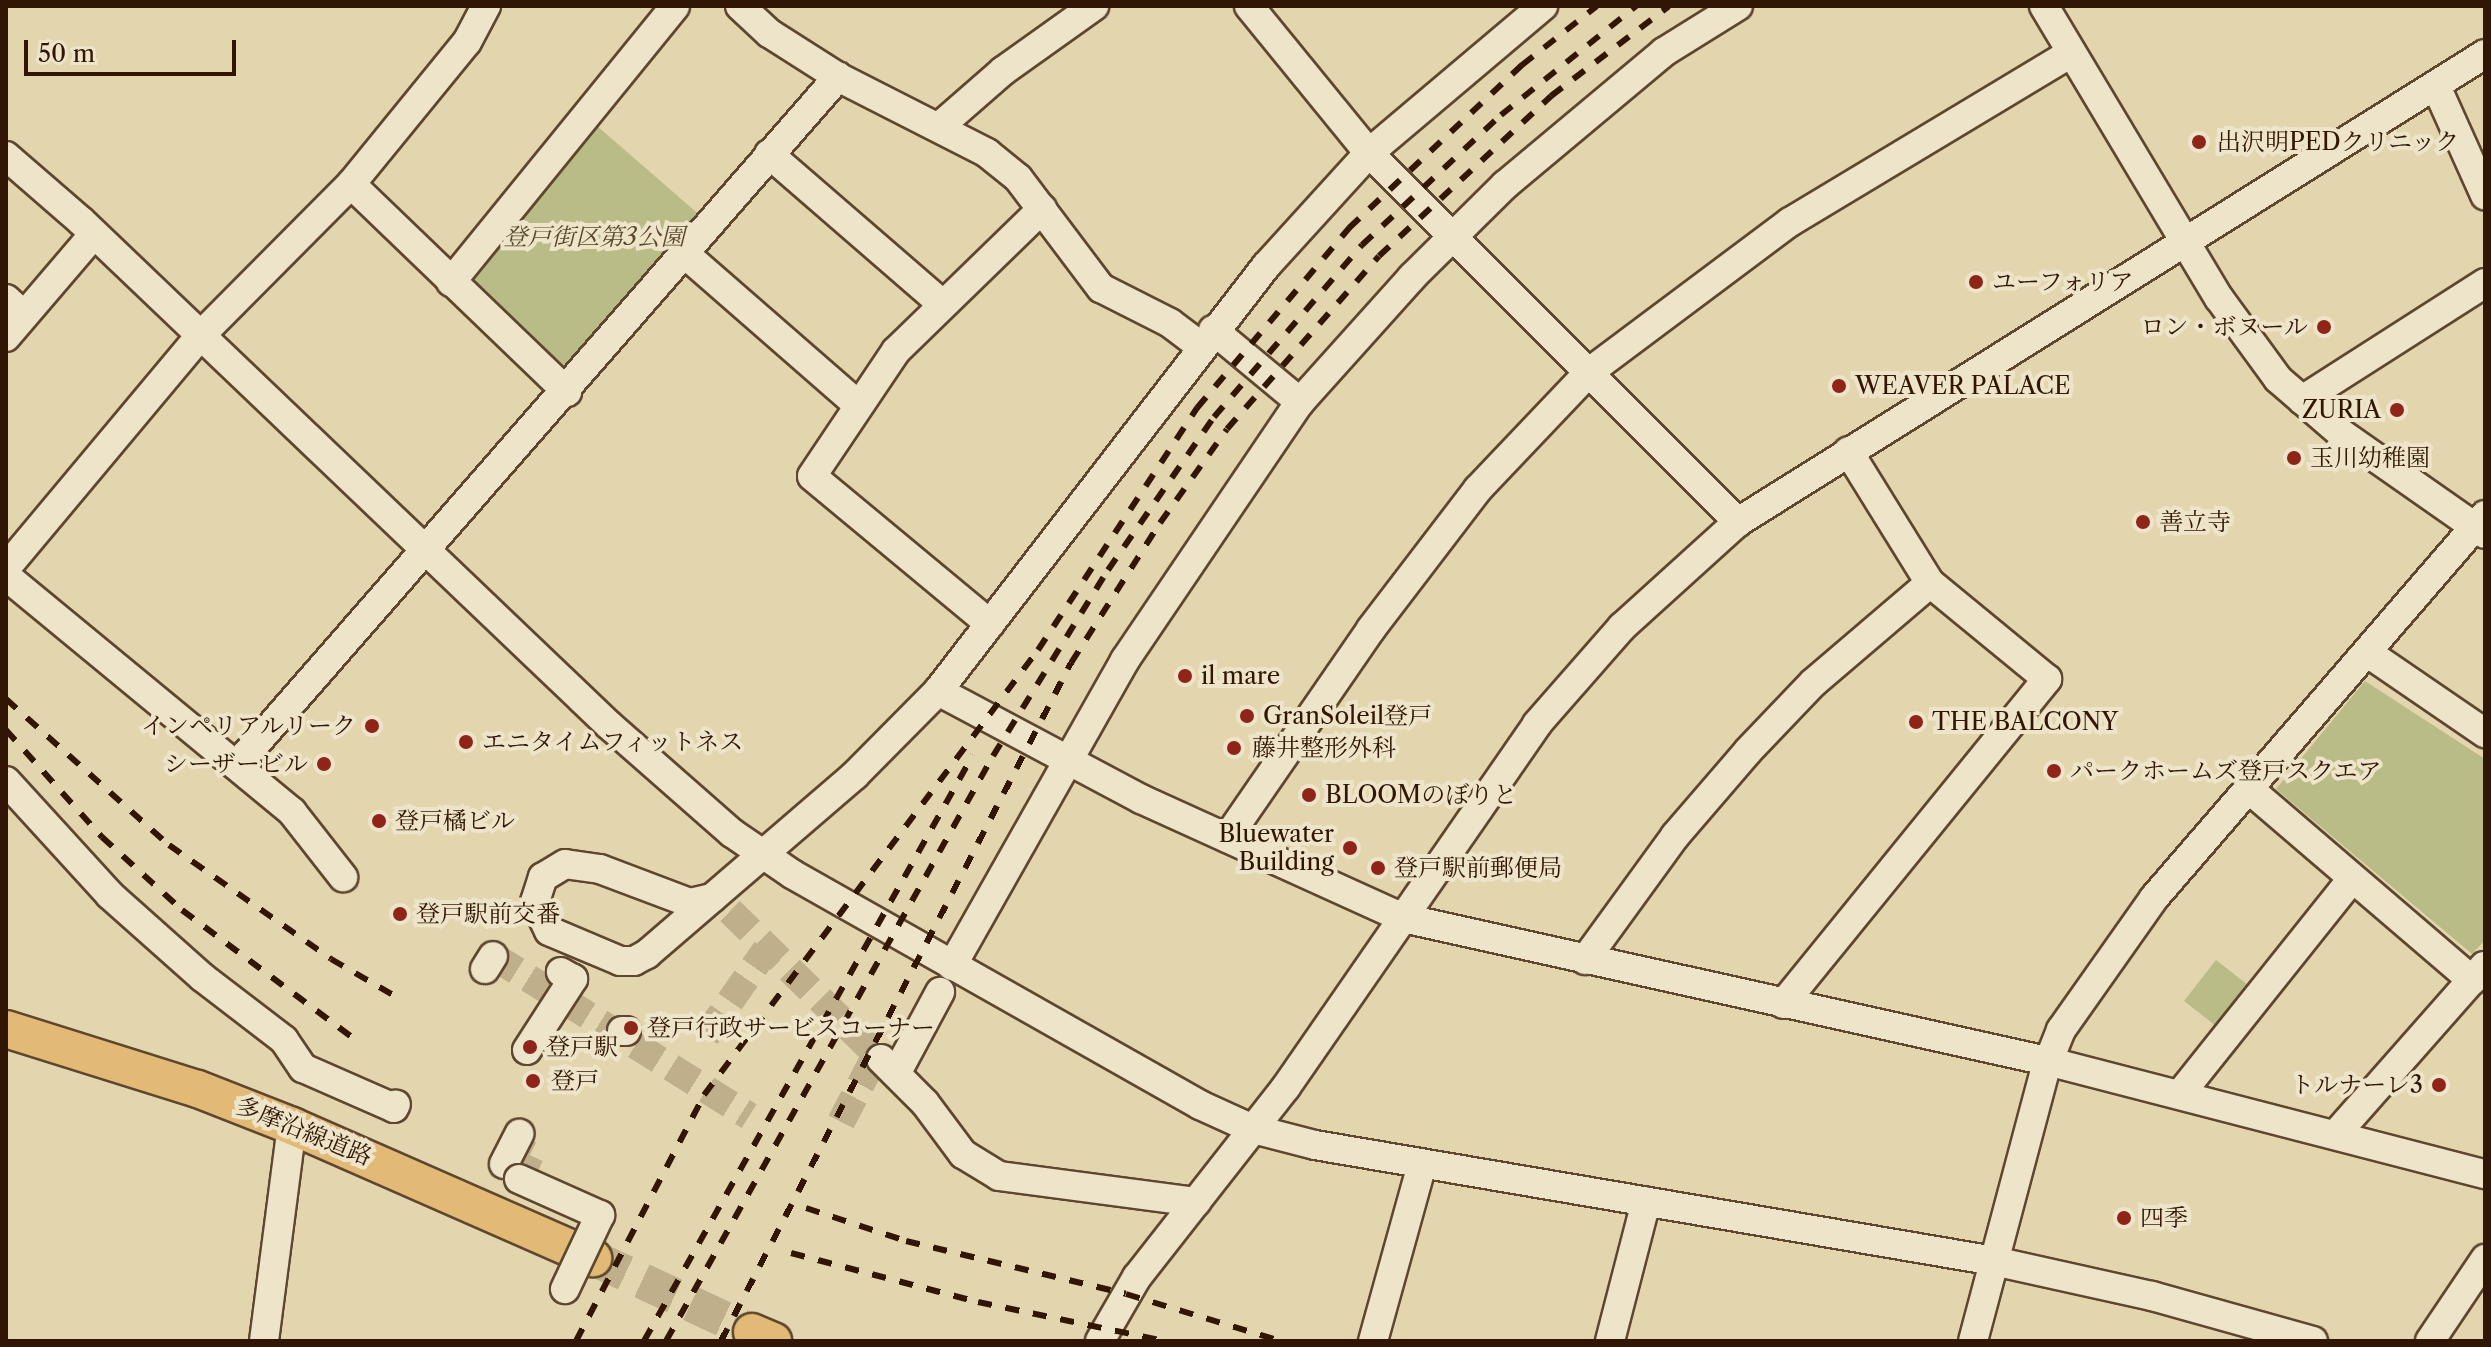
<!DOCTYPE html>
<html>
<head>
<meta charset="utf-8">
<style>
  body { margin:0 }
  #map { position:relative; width:2491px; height:1347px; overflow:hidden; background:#e3d5ad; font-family:"Libre Caslon Text","Noto Serif JP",serif }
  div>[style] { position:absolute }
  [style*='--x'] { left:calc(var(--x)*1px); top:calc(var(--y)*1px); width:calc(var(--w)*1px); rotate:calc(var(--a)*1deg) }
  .green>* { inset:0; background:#b9bc86; transform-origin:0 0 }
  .minor-tunnel>* { height:28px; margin-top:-14px; transform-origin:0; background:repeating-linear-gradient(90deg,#c0af8b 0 28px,transparent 0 42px) }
  .major-tunnel>* { height:36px; margin-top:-18px; transform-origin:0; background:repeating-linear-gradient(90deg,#c0af8b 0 36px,transparent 0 54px) }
  .roads { filter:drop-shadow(2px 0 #5e462f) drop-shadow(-2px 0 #5e462f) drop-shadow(0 2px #5e462f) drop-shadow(0 -2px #5e462f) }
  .minor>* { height:28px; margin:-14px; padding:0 14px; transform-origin:14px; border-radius:14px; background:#ede4ca }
  .major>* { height:36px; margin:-18px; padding:0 18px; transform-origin:18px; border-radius:18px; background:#e2ba76 }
  .rail>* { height:6px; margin-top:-3px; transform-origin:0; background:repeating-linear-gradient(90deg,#321605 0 14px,transparent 0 28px) }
  .bridges { filter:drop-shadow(2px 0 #5e462f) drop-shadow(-2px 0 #5e462f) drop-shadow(0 2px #5e462f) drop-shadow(0 -2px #5e462f) }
  .minor-bridge>* { height:28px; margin:-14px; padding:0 14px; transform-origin:14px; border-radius:14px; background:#ede4ca }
  .dots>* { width:22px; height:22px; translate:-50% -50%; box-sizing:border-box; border:4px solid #ede4ca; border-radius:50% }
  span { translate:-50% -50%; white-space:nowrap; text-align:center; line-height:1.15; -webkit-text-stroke:8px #ede4ca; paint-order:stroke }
  .poi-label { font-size:24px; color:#321605 }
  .left { translate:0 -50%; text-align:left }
  .right { translate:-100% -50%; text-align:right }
  .park-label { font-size:24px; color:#5a482c; font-style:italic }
  .street-label { font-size:24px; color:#321605 }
  .frame { position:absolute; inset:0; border:8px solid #321605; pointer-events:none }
  .scale { position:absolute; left:24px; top:40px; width:212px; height:36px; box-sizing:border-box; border:4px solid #321605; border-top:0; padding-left:10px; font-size:24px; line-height:28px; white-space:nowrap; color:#321605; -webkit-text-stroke:6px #ede4ca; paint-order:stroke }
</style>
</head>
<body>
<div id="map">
  <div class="green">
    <i style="left:596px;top:125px;width:138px;height:202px;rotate:41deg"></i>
    <i style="clip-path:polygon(2365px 681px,2485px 759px,2485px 940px,2472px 954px,2276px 789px)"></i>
    <i style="left:2216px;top:960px;width:43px;height:52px;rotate:38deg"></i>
  </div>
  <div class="minor-tunnel">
    <i style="--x:730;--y:911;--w:211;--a:44.4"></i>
    <i style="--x:493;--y:956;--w:302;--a:32"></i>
    <i style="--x:706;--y:1036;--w:105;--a:-55.1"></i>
    <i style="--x:841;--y:1122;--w:76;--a:-62.4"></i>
    <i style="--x:512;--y:1146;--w:20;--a:27"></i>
    <i style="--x:530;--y:1155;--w:26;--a:115"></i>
  </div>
  <div class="major-tunnel">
    <i style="--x:593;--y:1258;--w:175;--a:25"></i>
  </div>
  <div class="roads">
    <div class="minor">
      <i style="--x:740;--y:6;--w:40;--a:43"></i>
      <i style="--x:769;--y:33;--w:82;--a:32.5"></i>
      <i style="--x:838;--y:77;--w:167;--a:27"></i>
      <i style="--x:987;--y:153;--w:40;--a:39"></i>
      <i style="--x:1018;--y:178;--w:138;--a:53"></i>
      <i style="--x:1101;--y:288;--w:77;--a:26.9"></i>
      <i style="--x:1170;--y:323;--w:39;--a:37"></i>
      <i style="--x:1249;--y:6;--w:190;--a:50.8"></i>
      <i style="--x:1369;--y:153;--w:522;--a:45"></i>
      <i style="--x:2044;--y:6;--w:340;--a:59.1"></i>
      <i style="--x:2219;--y:298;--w:100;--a:53.9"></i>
      <i style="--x:2278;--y:379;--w:84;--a:40.7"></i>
      <i style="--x:2342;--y:434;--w:174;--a:35"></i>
      <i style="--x:2436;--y:86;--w:120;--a:65.8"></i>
      <i style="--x:940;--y:126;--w:84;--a:-41.1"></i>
      <i style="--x:1003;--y:71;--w:112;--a:-35.5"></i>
      <i style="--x:769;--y:154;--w:229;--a:40.9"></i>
      <i style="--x:6;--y:156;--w:99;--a:40.9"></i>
      <i style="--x:81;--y:221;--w:730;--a:43.67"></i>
      <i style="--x:609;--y:725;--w:164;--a:41.3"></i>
      <i style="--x:732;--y:833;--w:73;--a:34.3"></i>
      <i style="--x:792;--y:874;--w:469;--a:29.5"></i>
      <i style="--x:1200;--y:1105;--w:58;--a:24.4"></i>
      <i style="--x:1253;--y:1129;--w:64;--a:14.5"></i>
      <i style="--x:1315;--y:1145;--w:689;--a:9.69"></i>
      <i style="--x:1994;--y:1261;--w:162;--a:12.5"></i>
      <i style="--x:2152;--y:1296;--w:167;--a:15.6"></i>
      <i style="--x:351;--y:184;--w:300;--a:43.9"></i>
      <i style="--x:685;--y:254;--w:230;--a:41.1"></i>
      <i style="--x:451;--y:282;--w:355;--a:-50.9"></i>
      <i style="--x:6;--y:299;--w:24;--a:42"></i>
      <i style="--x:1213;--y:330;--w:113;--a:39.6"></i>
      <i style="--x:6;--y:337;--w:135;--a:-49.5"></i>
      <i style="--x:2302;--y:400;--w:217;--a:-32.6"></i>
      <i style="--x:6;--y:568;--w:301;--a:-50.1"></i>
      <i style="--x:199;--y:337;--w:216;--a:-45.2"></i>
      <i style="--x:351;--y:184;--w:183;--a:-50.8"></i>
      <i style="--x:467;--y:42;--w:41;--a:-62.2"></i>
      <i style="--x:6;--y:576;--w:371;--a:39.5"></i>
      <i style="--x:292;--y:812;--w:83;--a:51.9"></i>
      <i style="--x:990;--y:624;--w:231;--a:-140.3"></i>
      <i style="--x:812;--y:476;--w:151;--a:-56.1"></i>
      <i style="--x:896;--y:351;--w:204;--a:-44.2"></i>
      <i style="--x:2368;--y:653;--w:142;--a:34.4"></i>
      <i style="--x:938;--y:691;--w:230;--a:28"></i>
      <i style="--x:1141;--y:799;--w:288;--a:24.4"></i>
      <i style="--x:1403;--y:918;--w:660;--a:12.52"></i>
      <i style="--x:2047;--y:1061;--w:452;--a:14.5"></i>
      <i style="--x:237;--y:765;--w:914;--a:-48.86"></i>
      <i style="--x:6;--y:781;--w:154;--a:47.6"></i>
      <i style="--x:110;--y:895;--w:123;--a:41.7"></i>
      <i style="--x:202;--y:977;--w:103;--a:37.5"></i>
      <i style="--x:284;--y:1040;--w:34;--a:56"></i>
      <i style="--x:303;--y:1068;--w:99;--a:23.7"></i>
      <i style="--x:394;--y:1108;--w:4;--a:-63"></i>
      <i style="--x:2249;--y:789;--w:294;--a:40.6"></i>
      <i style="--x:1227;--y:838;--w:254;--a:-55.4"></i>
      <i style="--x:1371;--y:629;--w:176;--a:-52.6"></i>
      <i style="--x:1478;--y:489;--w:160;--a:-46.5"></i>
      <i style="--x:1588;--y:373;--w:252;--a:-36.8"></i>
      <i style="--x:1790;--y:222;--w:328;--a:-31"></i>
      <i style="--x:712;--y:898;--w:23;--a:167"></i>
      <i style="--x:690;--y:903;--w:96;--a:-159.3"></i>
      <i style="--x:600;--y:869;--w:35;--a:-172"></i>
      <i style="--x:565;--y:864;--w:26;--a:149"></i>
      <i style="--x:543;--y:877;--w:26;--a:108"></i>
      <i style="--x:535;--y:902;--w:32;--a:64"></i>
      <i style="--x:549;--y:931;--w:77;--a:22.9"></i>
      <i style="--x:620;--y:961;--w:14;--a:0"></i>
      <i style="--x:634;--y:961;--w:15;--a:-28"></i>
      <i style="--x:647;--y:954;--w:274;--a:-40.7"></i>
      <i style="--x:855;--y:775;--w:118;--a:-45.3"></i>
      <i style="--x:938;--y:691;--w:537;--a:-52.34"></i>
      <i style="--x:1266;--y:266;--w:153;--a:-47.7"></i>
      <i style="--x:1369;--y:153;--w:228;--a:-40.2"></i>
      <i style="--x:1585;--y:960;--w:153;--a:-54"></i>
      <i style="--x:1675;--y:836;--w:112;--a:-49.3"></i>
      <i style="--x:1748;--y:751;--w:94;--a:-46.3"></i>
      <i style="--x:1813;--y:683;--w:154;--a:-40.5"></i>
      <i style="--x:952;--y:966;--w:352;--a:-60.5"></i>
      <i style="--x:1125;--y:660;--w:312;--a:-55.9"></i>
      <i style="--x:1300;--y:402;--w:168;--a:-48.1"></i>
      <i style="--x:1412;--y:277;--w:131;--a:-44.7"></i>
      <i style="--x:1505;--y:185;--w:207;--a:-39.9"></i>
      <i style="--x:1664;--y:52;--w:87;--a:-31.9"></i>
      <i style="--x:485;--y:969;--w:15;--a:-58"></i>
      <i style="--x:1783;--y:1004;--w:419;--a:-50.9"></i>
      <i style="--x:2047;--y:679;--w:151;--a:-140.6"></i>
      <i style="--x:1930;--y:583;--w:155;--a:-121.8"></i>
      <i style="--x:622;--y:1031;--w:4;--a:0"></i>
      <i style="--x:527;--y:1050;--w:85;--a:-57.1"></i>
      <i style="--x:573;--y:979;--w:14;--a:-150"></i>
      <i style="--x:881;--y:1059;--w:62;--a:45"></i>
      <i style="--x:925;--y:1103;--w:64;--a:53.3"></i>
      <i style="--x:963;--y:1154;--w:42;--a:31.4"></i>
      <i style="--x:999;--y:1176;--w:199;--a:7.5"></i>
      <i style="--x:897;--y:1072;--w:91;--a:-61.7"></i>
      <i style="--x:2181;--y:1093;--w:274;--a:-51.4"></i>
      <i style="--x:2336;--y:1134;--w:224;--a:-48.6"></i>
      <i style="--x:504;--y:1164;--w:34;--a:-63"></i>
      <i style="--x:264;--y:1341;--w:217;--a:-82.6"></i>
      <i style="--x:1100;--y:1341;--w:74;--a:-60"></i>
      <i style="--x:1137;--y:1277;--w:241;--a:-51.9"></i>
      <i style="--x:1286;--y:1087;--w:441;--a:-55.3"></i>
      <i style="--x:1537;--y:724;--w:129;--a:-48.8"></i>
      <i style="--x:1622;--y:627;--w:156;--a:-42.2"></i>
      <i style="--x:1738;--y:522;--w:881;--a:-32.07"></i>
      <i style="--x:1373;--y:1341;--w:184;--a:-74.5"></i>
      <i style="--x:1610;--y:1341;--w:144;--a:-75.5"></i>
      <i style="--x:1973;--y:1341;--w:280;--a:-75.1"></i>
      <i style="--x:2045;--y:1070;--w:43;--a:-68.2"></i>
      <i style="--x:2061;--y:1030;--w:161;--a:-54.8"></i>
      <i style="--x:2154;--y:898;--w:506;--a:-49.17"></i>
      <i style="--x:2430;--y:1341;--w:99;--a:-56.1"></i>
    </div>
    <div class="major">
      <i style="--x:6;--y:1029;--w:201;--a:17.4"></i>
      <i style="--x:198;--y:1089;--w:101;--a:21.5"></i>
      <i style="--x:292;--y:1126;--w:329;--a:23.7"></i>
      <i style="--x:752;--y:1332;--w:23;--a:23"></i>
    </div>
  </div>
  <div class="rail">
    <i style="--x:6;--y:699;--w:219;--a:41.9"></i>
    <i style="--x:169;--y:845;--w:198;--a:35.1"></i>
    <i style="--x:331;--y:959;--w:72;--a:30.1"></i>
    <i style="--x:6;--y:730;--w:144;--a:48.1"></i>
    <i style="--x:102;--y:837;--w:108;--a:42.4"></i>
    <i style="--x:182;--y:910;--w:222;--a:36.8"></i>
    <i style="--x:806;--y:1208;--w:105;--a:18.3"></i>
    <i style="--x:906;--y:1241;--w:226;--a:13.5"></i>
    <i style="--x:1126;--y:1294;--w:162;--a:16.9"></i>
    <i style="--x:791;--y:1253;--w:193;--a:14.7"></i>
    <i style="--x:978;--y:1302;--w:190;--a:11.8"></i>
    <i style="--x:576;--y:1341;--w:277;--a:-62.5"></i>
    <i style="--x:704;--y:1095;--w:556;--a:-53.11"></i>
    <i style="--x:1038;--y:650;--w:290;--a:-56.7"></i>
    <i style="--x:1197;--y:408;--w:236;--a:-49.8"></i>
    <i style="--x:1349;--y:228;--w:238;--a:-43.3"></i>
    <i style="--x:1522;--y:65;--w:95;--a:-38.2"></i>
    <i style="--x:644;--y:1341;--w:672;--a:-60.69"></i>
    <i style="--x:666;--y:1341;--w:670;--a:-60.8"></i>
    <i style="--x:993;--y:756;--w:219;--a:-58.3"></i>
    <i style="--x:1108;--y:570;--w:186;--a:-55.3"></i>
    <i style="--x:1214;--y:417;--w:227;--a:-49.3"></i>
    <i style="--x:1362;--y:245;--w:190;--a:-43.1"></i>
    <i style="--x:1501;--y:115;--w:174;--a:-38.9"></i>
    <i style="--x:721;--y:1341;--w:763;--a:-62.7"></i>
    <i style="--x:1071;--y:663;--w:166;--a:-57.6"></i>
    <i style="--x:1160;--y:523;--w:115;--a:-54.5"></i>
    <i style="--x:1227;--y:429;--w:230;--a:-48.7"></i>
    <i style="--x:1379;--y:256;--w:235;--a:-42.9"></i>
    <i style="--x:1551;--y:96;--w:148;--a:-37.3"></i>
  </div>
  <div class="bridges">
    <div class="minor-bridge">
      <i style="--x:519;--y:1179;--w:89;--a:24"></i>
      <i style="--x:600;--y:1215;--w:82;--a:115.3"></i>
    </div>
  </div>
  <div class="dots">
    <i style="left:2199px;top:142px;background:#8f2418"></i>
    <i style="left:1976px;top:282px;background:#8f2418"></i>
    <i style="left:2324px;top:327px;background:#8f2418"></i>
    <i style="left:1839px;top:386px;background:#8f2418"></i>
    <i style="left:2397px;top:410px;background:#8f2418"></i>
    <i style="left:2294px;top:458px;background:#8f2418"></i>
    <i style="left:2143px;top:522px;background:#8f2418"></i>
    <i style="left:1185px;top:676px;background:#8f2418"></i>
    <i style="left:1247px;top:716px;background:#8f2418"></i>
    <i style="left:1916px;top:722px;background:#8f2418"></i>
    <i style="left:372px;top:726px;background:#8f2418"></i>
    <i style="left:466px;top:742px;background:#8f2418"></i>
    <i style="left:1234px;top:748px;background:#8f2418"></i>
    <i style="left:324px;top:764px;background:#8f2418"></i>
    <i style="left:2054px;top:771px;background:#8f2418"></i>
    <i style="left:1309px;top:795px;background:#8f2418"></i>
    <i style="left:379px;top:821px;background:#8f2418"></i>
    <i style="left:1350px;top:848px;background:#8f2418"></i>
    <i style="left:1378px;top:868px;background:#8f2418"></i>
    <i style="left:400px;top:914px;background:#8f2418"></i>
    <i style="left:631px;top:1028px;background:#8f2418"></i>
    <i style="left:530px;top:1047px;background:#8f2418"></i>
    <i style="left:533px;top:1081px;background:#8f2418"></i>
    <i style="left:2439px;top:1085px;background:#8f2418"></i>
    <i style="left:2124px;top:1218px;background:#8f2418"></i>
  </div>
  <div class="poi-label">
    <span class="left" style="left:2217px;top:142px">出沢明PEDクリニック</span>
    <span class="left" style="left:1992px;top:282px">ユーフォリア</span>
    <span class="right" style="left:2308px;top:327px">ロン・ボヌール</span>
    <span class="left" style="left:1855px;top:386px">WEAVER PALACE</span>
    <span class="right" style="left:2381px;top:410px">ZURIA</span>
    <span class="left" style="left:2310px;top:458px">玉川幼稚園</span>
    <span class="left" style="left:2159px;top:522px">善立寺</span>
    <span class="left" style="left:1201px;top:676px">il mare</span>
    <span class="left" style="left:1263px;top:716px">GranSoleil登戸</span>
    <span class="left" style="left:1932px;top:722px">THE BALCONY</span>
    <span class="right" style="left:356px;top:726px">インペリアルリーク</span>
    <span class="left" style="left:482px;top:742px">エニタイムフィットネス</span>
    <span class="left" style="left:1252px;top:748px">藤井整形外科</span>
    <span class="right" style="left:308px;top:764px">シーザービル</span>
    <span class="left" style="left:2070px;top:771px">パークホームズ登戸スクエア</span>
    <span class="left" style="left:1325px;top:795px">BLOOMのぼりと</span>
    <span class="left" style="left:395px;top:821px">登戸橘ビル</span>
    <span class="right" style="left:1334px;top:848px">Bluewater<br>Building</span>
    <span class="left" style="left:1394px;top:868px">登戸駅前郵便局</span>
    <span class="left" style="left:416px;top:914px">登戸駅前交番</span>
    <span class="left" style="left:647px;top:1028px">登戸行政サービスコーナー</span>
    <span class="left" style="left:546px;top:1047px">登戸駅</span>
    <span class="left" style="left:551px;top:1081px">登戸</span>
    <span class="right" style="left:2423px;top:1085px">トルナーレ3</span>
    <span class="left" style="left:2140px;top:1218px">四季</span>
  </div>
  <div class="park-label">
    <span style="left:594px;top:237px">登戸街区第3公園</span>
  </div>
  <div class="street-label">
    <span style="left:304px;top:1131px;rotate:22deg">多摩沿線道路</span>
  </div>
  <div class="frame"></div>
  <div class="scale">50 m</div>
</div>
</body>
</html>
